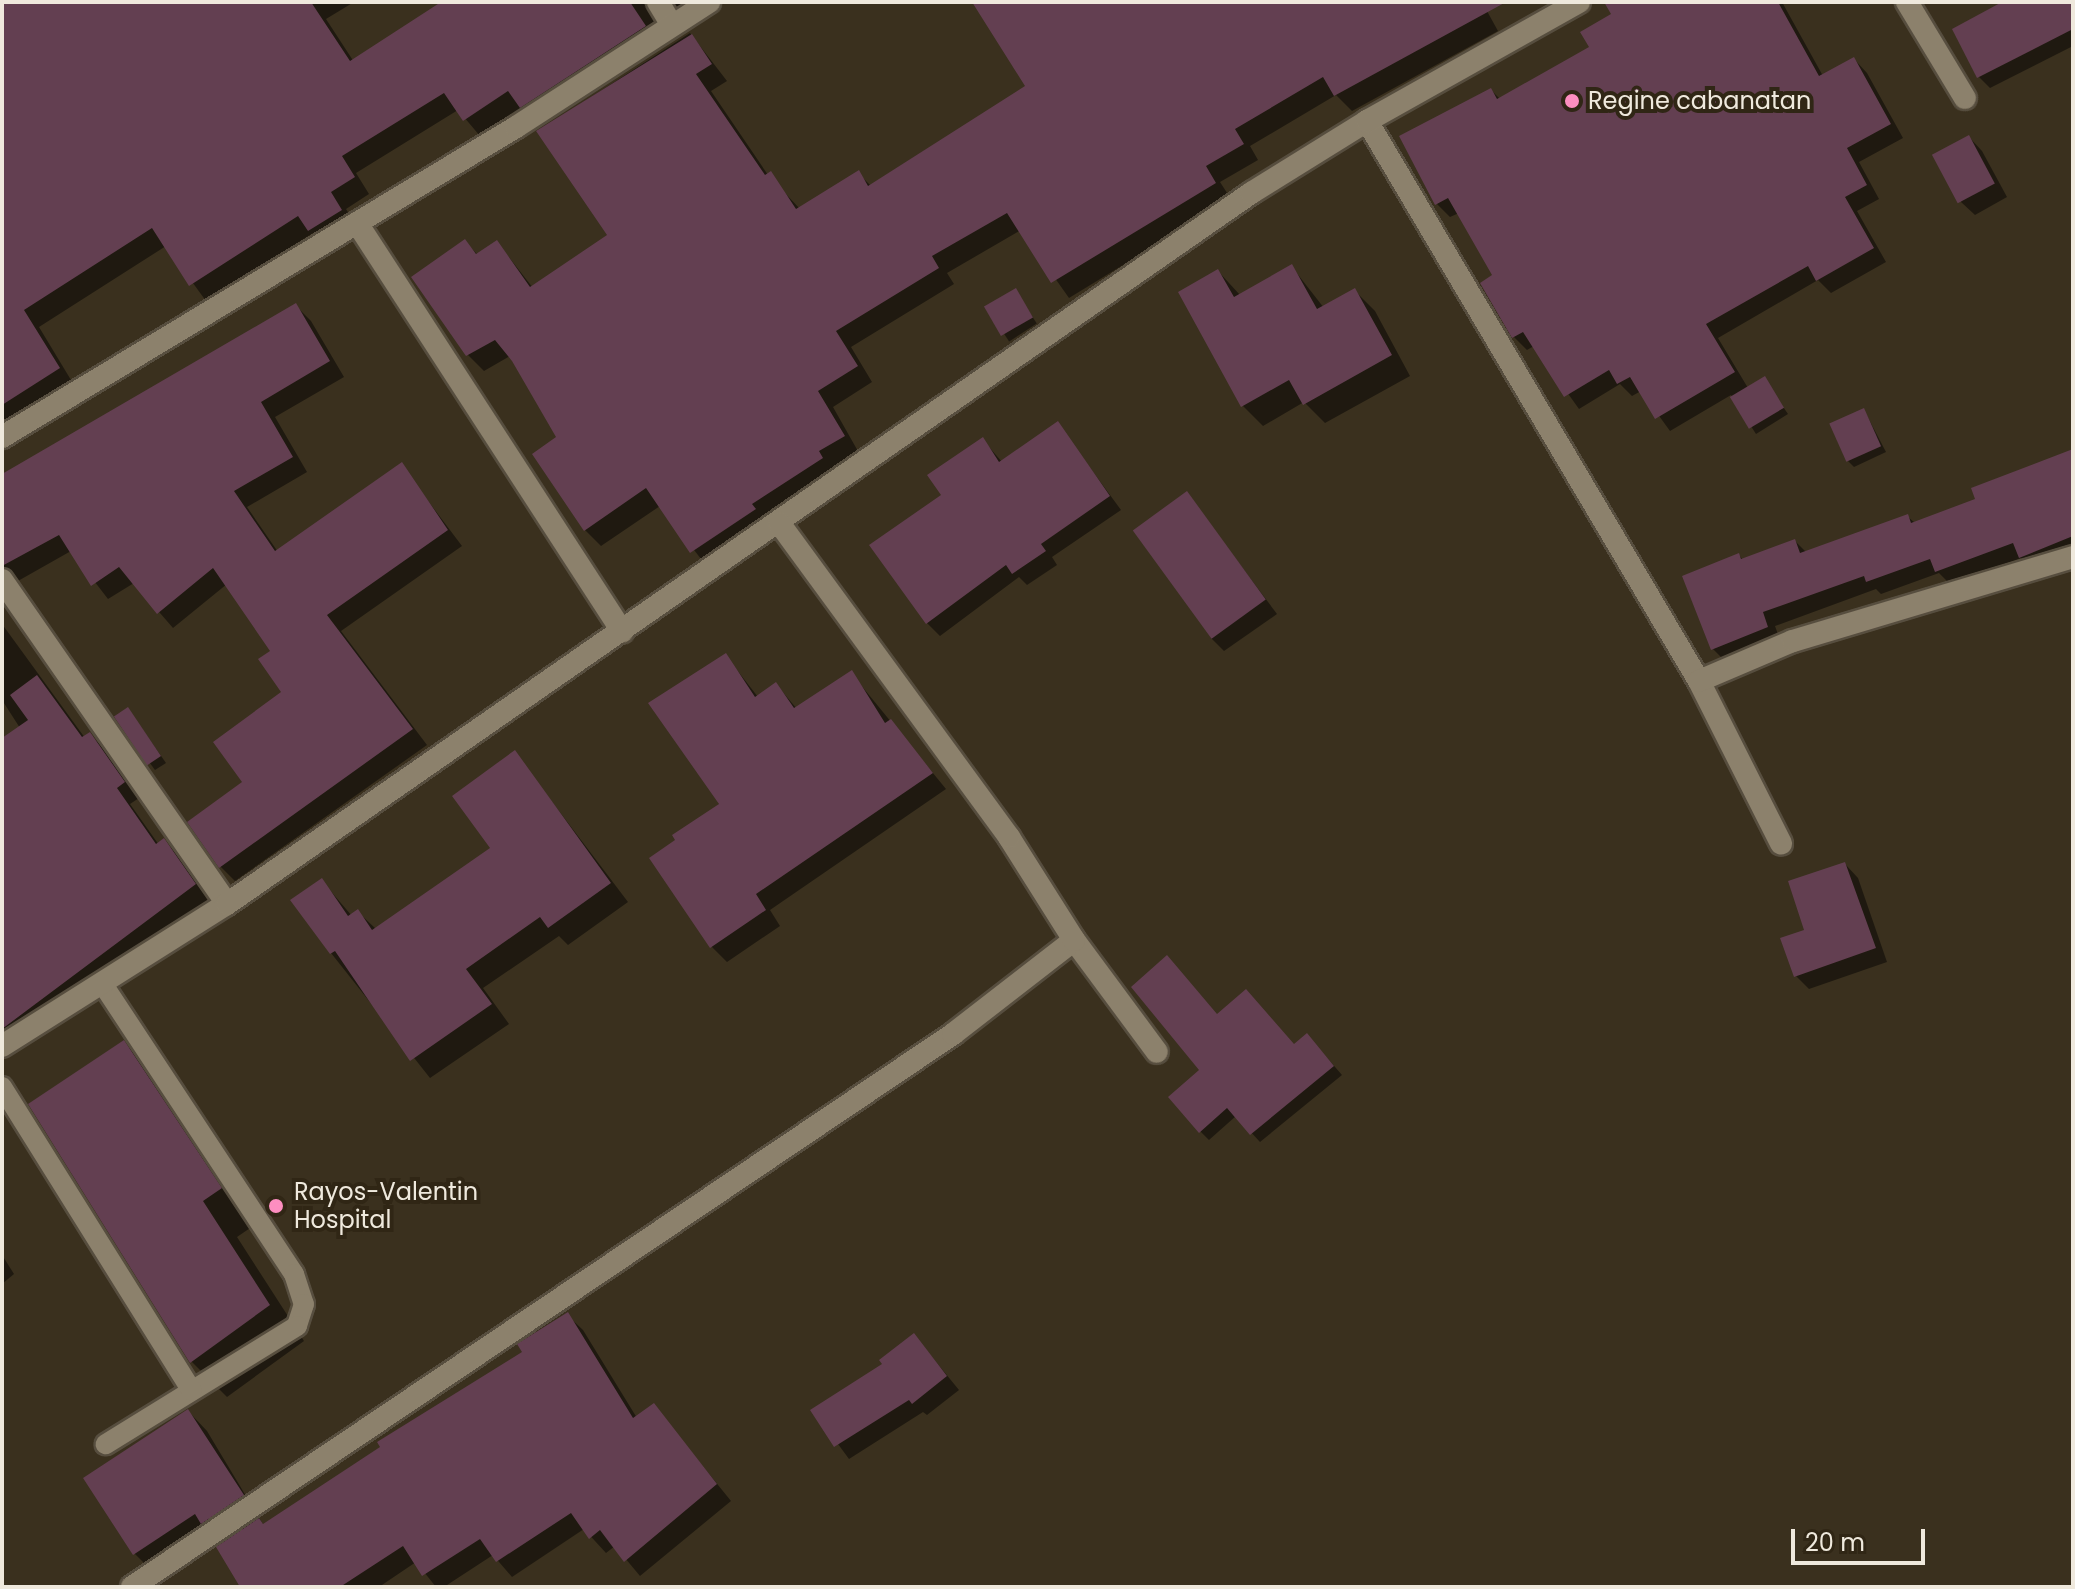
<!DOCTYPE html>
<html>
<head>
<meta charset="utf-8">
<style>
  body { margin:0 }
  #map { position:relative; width:2075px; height:1589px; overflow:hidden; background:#3a301e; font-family:Poppins,sans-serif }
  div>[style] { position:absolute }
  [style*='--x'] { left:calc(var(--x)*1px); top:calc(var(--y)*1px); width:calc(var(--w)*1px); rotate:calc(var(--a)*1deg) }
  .shadow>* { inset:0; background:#0007; transform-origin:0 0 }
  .building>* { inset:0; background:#633f51; transform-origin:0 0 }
  .roads { filter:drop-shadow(2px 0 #574e3f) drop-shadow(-2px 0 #574e3f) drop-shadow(0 2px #574e3f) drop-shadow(0 -2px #574e3f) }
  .service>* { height:20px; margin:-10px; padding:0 10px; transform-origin:10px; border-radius:10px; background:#8c816c }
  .minor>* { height:22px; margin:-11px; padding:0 11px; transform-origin:11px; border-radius:11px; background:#8c816c }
  .dots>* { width:22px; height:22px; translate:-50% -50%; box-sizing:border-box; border:4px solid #302615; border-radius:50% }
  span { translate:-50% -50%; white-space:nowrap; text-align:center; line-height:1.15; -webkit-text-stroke:8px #302615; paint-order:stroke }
  .poi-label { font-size:24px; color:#efe9dd }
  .left { translate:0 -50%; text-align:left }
  .frame { position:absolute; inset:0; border:4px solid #efe9dd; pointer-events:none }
  .scale { position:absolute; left:1791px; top:1529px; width:134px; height:36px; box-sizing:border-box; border:4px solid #efe9dd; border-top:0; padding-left:10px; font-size:24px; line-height:28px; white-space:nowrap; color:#efe9dd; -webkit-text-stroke:6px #302615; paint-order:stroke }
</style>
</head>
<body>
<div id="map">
  <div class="shadow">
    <i style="clip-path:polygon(2px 2px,354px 2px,326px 19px,354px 62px,445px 2px,704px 2px,688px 11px,668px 5px,668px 38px,538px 123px,523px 108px,480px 136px,458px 110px,356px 173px,369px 194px,346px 209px,357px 227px,326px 246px,313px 233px,206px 301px,166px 246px,39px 327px,74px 385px,2px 428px)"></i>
    <i style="clip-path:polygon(974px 2px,1482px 2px,1498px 31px,1352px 111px,1336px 95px,1250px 146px,1258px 160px,1220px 182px,1231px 199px,1069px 298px,1021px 230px,947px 273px,954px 284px,851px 347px,872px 382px,833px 407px,859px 453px,834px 468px,838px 475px,708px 568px,660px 506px,601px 546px,585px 530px,559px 438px,510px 356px,484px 371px,468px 355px,465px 242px,478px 255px,497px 242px,533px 288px,610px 236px,539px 131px,690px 33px,727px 81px,711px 91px,768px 175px,800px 209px,858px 173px,871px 186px,1028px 87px)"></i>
    <i style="clip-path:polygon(1620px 2px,1782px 2px,1823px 76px,1854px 59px,1867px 73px,1903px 138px,1859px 162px,1879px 199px,1857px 211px,1886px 262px,1831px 293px,1818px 280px,1718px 338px,1748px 388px,1764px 379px,1788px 414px,1756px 434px,1731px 395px,1670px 431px,1641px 391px,1632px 396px,1620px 384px,1579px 409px,1534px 346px,1527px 350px,1514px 337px,1495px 276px,1459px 213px,1450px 217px,1437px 204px,1491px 90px,1501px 100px,1591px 48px)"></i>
    <i style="clip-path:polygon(2005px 2px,2073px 2px,2073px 46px,1990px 88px,1978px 76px)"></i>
    <i style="clip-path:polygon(1969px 137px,1982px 151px,2007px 197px,1975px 215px,1961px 202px)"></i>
    <i style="clip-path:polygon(1292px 267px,1324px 308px,1355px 291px,1375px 311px,1410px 376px,1325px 423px,1304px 402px,1263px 426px,1243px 406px,1180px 293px,1218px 271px,1240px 295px)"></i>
    <i style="left:1015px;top:290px;width:40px;height:33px;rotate:57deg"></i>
    <i style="clip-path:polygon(295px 305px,311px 321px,344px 377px,275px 417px,307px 472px,247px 507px,278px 552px,401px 465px,462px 546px,341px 631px,427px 745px,235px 881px,220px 866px,245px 782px,284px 692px,272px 651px,227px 584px,173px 628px,134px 583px,108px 599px,71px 551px,2px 590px,2px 479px)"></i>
    <i style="clip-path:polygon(1864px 410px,1886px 452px,1854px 467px,1848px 461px)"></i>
    <i style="clip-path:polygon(1058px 424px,1121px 510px,1052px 557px,1057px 565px,1027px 585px,1019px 577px,940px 636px,927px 623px,944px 495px,983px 440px,1002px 462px)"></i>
    <i style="clip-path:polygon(2073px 451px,2073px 555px,2034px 570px,2021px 558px,1950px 584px,1939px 573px,1881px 594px,1876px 589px,1775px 626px,1780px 640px,1726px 662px,1713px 649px,1739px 555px,1743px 560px,1795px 541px,1807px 553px,1907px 516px,1915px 523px,1978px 500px)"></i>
    <i style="clip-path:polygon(1187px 494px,1277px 614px,1224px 651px,1211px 638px)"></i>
    <i style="clip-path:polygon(2px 624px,85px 738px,90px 734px,105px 750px,139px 798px,130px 804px,159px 845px,164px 841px,179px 856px,210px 900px,2px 1059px,2px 741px,20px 728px,2px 700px)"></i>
    <i style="clip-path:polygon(726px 656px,758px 697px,776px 684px,797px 709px,851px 673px,946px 789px,770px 910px,780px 926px,727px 962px,712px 947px)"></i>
    <i style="clip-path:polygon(133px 716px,166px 763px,155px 770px,116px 717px)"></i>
    <i style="clip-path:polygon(515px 753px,628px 902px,568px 945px,559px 936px,483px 988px,509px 1024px,430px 1078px,331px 953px,322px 881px,352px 916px,358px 912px,376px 929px,493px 848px)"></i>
    <i style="clip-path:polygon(1845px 864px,1858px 878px,1887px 962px,1809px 989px,1796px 976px,1807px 931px)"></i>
    <i style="clip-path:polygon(1218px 1016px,1294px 1046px,1315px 1044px,1342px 1075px,1260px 1142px,1236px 1116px,1209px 1140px,1200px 1131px,1202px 1070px)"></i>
    <i style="clip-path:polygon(124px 1043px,159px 1078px,256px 1224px,237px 1237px,304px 1341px,227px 1397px,191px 1361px)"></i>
    <i style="clip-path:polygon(2px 1255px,14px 1274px,2px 1284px)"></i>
    <i style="clip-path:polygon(567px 1315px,583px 1330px,637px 1418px,654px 1406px,731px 1501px,640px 1576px,615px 1546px,606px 1553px,584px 1529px,512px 1577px,493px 1555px,444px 1587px,436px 1587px,416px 1562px,379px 1587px,243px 1587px,224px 1544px,215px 1534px,155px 1574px,135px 1554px,85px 1478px,188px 1411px,207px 1431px,264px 1526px,524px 1353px)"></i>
    <i style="clip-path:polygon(914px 1335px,959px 1390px,927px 1415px,923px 1412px,849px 1459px,813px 1410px,885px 1364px)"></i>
  </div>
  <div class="building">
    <i style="clip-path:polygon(2px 2px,311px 2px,350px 61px,441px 2px,630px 2px,646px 26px,520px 108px,508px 91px,463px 121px,444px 93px,342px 156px,355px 177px,331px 192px,342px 210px,308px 231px,298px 216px,189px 286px,152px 228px,24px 310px,60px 368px,2px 405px)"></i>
    <i style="clip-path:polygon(972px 2px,1506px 2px,1334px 96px,1323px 77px,1235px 129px,1244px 144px,1206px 166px,1216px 183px,1051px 283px,1007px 213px,932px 256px,939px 268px,836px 331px,858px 366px,818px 391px,845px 436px,819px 451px,823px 458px,752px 504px,756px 509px,690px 553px,646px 488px,584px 531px,532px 454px,556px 437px,512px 361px,495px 340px,466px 356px,411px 277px,465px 239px,476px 254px,497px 240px,530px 287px,607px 235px,536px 131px,692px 34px,712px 64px,696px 74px,765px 175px,771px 171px,796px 209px,859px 170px,868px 186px,1025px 86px)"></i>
    <i style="clip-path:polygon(1604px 2px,1778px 2px,1819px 76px,1854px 57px,1891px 124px,1847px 148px,1867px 185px,1845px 197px,1874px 248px,1816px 281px,1808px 266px,1706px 324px,1735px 372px,1655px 419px,1630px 377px,1617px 384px,1609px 370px,1564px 397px,1523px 332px,1512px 338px,1480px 283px,1492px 275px,1448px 198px,1435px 205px,1399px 136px,1491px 88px,1497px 99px,1589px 47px,1580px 32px,1611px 14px)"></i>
    <i style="clip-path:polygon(2002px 2px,2073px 2px,2073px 29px,1977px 78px,1952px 29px)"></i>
    <i style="left:1969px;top:135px;width:55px;height:42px;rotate:62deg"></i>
    <i style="clip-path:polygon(1292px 264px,1317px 309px,1355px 288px,1392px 355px,1303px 405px,1289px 380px,1241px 407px,1178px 292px,1218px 269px,1234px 297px)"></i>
    <i style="left:1016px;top:288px;width:34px;height:37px;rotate:60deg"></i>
    <i style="clip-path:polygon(296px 303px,330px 361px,261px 402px,293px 457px,234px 491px,275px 551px,402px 462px,448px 530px,327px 615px,413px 729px,219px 868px,187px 822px,242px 782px,213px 742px,281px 692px,258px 659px,270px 651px,213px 568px,157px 614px,119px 567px,91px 586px,59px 535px,2px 566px,2px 474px)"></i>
    <i style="left:1765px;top:376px;width:37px;height:41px;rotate:59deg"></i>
    <i style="left:1864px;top:408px;width:42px;height:38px;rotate:66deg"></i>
    <i style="clip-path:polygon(1058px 421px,1110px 496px,1041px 544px,1046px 551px,1012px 574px,1006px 565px,926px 624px,869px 545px,941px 495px,927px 475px,983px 437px,999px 462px)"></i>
    <i style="clip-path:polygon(2073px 449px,2073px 536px,2019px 558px,2013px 543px,1935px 572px,1930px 559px,1866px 582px,1864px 576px,1763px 612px,1768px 627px,1711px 650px,1682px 576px,1739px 553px,1741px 559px,1795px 539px,1800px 553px,1908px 514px,1911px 523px,1975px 499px,1971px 488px)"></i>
    <i style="left:1187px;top:491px;width:134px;height:67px;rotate:54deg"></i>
    <i style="clip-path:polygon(726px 653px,755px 697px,776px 682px,794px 708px,852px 670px,885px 723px,891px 719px,933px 773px,756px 894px,766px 910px,710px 948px,649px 858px,675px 840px,672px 835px,719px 804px,648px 703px)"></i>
    <i style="clip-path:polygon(37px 675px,82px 737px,90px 732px,125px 782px,117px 788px,156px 844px,164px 838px,196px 884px,2px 1029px,2px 738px,28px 720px,10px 695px)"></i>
    <i style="left:128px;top:707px;width:59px;height:17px;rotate:56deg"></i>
    <i style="clip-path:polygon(515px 750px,611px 883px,548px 928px,540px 917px,466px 969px,492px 1004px,410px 1061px,335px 951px,330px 954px,290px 900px,322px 878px,348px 916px,358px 909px,372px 930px,490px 848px,452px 796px)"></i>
    <i style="clip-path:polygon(1845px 862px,1876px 948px,1794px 977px,1780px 938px,1804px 930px,1788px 881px)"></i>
    <i style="clip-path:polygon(1167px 955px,1217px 1014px,1246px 989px,1294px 1044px,1307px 1033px,1334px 1066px,1250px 1135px,1227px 1108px,1199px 1133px,1168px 1097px,1199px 1070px,1131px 987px)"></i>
    <i style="clip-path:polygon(124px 1040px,222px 1188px,203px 1201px,270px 1305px,190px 1363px,28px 1104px)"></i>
    <i style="clip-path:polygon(568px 1312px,633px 1418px,654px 1403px,717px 1484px,624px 1562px,600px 1530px,589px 1539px,571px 1513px,496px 1562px,480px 1539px,422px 1576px,403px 1546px,340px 1587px,240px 1587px,216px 1547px,259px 1518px,263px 1524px,380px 1447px,377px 1442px,522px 1352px,517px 1344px)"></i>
    <i style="clip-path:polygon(914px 1333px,947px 1376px,912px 1404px,909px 1400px,834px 1447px,810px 1410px,882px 1364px,879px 1360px)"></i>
    <i style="clip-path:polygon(188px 1409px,244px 1495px,201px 1524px,195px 1514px,133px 1555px,83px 1478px)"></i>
  </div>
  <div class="roads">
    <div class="service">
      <i style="--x:102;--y:983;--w:349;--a:56.6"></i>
      <i style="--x:294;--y:1274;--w:32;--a:72"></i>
      <i style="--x:304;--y:1304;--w:23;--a:108"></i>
      <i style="--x:297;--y:1326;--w:225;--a:148.3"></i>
      <i style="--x:2;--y:1087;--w:358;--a:58"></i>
    </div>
    <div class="minor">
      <i style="--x:658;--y:2;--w:27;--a:59"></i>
      <i style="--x:1907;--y:2;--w:112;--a:58.9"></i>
      <i style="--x:1367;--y:121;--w:651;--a:59.34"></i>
      <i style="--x:1699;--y:681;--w:182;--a:63.2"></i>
      <i style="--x:357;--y:223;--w:487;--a:57"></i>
      <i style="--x:2;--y:437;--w:600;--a:-31.09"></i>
      <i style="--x:516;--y:127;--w:230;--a:-32.9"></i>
      <i style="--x:2;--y:580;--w:394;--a:55.2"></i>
      <i style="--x:1699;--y:681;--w:102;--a:-23.1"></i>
      <i style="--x:1793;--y:641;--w:292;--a:-16.7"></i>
      <i style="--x:1074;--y:940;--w:139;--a:53.5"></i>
      <i style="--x:2;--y:1046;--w:266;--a:-32.3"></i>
      <i style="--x:227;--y:904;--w:1247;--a:-34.77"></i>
      <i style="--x:1251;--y:193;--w:137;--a:-31.8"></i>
      <i style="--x:1367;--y:121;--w:243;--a:-29.3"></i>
      <i style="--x:132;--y:1587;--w:990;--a:-33.96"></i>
      <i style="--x:953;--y:1034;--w:153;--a:-37.8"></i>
      <i style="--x:1074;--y:940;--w:122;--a:-122.3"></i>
      <i style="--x:1009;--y:837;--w:389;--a:-126.2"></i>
    </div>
  </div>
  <div class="dots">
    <i style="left:1572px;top:101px;background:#fd8ec0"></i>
    <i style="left:276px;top:1206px;background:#fd8ec0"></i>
  </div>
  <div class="poi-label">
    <span class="left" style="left:1588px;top:101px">Regine cabanatan</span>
    <span class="left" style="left:294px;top:1206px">Rayos-Valentin<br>Hospital</span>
  </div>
  <div class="frame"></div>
  <div class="scale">20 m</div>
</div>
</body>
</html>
